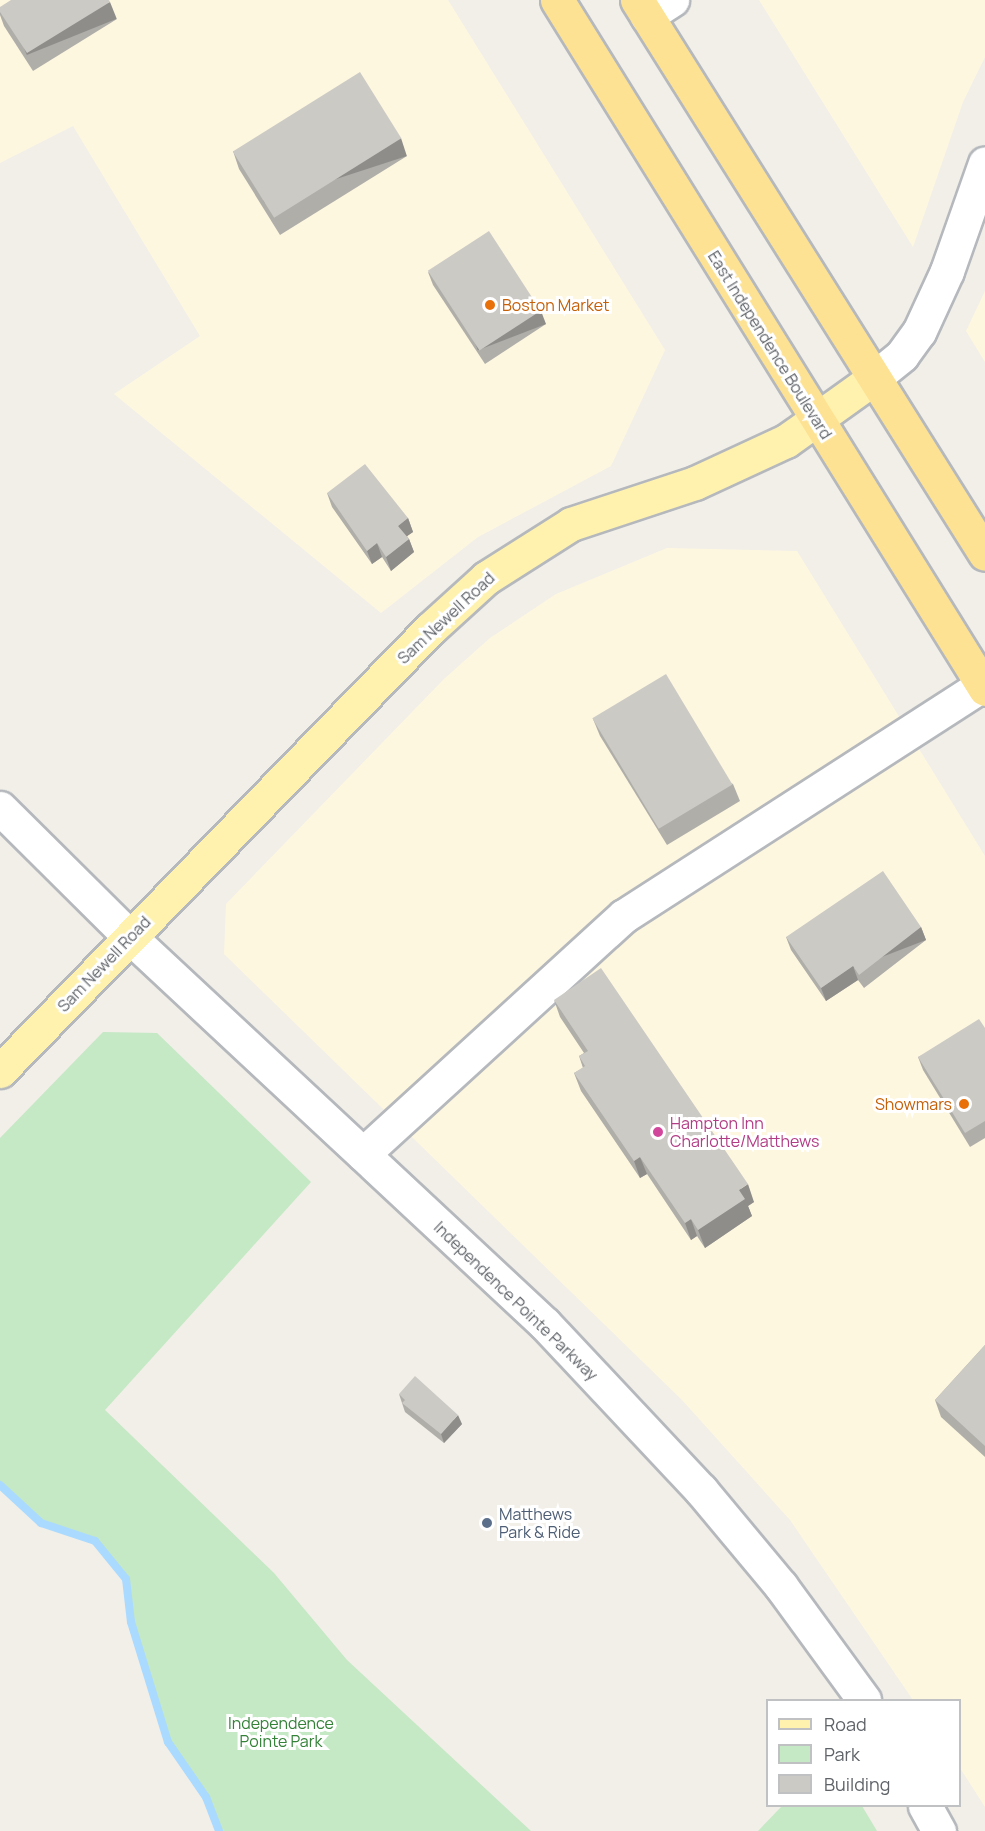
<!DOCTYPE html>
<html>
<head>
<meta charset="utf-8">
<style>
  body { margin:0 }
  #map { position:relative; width:985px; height:1831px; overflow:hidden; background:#f1efe8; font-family:Manrope,sans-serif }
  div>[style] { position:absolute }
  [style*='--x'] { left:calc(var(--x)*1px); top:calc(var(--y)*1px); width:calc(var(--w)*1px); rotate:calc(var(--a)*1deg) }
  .commercial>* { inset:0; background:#fef7e0 }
  .green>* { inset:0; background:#c5e8c5 }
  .stream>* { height:8px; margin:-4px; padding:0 4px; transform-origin:4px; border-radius:4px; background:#aadaff }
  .roads { filter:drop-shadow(2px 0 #b5b8bc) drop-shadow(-2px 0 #b5b8bc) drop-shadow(0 2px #b5b8bc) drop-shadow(0 -2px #b5b8bc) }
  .minor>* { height:33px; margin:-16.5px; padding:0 16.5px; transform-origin:16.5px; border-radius:16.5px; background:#fff }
  .major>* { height:33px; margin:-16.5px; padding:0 16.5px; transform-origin:16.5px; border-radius:16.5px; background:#fff2af }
  .highway>* { height:33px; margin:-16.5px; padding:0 16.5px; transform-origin:16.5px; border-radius:16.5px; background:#fde293 }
  .wall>* { inset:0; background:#afaea9 }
  .shaded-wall>* { inset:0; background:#8f8d8a; transform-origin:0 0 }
  .building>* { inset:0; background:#cccac5; transform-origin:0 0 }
  .dots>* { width:16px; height:16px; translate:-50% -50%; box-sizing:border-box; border:3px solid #fff; border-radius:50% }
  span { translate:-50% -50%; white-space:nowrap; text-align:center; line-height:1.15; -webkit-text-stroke:6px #fff; paint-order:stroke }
  .food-label { font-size:16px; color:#c56008 }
  .left { translate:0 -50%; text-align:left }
  .right { translate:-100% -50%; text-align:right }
  .street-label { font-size:16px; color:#5f6368 }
  .hotel-label { font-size:16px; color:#b23c85 }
  .service-label { font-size:16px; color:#4e5e75 }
  .park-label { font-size:16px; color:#348238 }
  .legend { position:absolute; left:766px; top:1699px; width:195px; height:108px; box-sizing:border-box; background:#fff; border:2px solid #bfc1c3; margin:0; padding:8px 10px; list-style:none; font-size:18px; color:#5f6368 }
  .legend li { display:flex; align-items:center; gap:12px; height:30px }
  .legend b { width:30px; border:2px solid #bfc1c3 }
</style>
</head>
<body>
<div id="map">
  <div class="commercial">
    <i style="clip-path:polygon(0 0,448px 0,665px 350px,611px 466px,478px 537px,381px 613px,114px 394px,200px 336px,73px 126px,0 163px)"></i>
    <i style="clip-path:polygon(759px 0,985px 0,985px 57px,963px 102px,913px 247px)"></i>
    <i style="clip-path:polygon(985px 291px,985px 362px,966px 331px)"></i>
    <i style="clip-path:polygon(667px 548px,797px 551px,985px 856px,985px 1807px,960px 1768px,960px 1700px,913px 1700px,790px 1520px,682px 1400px,224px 954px,226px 904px,444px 679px,490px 638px,556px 594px)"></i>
  </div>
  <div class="green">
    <i style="clip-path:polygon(103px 1032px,157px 1033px,311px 1182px,105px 1410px,274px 1573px,347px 1660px,531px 1831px,219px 1831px,206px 1797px,168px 1742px,131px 1622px,126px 1579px,95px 1541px,41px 1523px,0 1485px,0 1138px)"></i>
    <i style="clip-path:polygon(782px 1806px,862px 1806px,877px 1831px,758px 1831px)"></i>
  </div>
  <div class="stream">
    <i style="--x:0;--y:1485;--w:56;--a:42.8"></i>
    <i style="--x:41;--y:1523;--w:57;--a:18.4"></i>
    <i style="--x:95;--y:1541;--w:49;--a:50.8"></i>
    <i style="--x:126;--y:1579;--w:43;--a:83.4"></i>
    <i style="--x:131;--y:1622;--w:126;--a:72.9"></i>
    <i style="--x:168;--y:1742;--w:67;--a:55.4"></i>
    <i style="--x:206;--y:1797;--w:36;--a:69"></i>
  </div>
  <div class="roads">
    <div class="minor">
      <i style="--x:647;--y:16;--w:30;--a:-33"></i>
      <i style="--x:874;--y:378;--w:36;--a:-39"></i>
      <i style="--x:902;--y:355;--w:29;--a:-54"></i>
      <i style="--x:919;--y:332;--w:67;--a:-65.3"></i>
      <i style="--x:947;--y:271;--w:114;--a:-70.6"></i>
      <i style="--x:0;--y:808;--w:183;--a:44.8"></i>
      <i style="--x:130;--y:937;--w:567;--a:43"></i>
      <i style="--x:545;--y:1324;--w:228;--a:46.8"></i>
      <i style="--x:701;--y:1490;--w:125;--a:50.2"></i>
      <i style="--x:781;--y:1586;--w:141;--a:53.9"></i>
      <i style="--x:363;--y:1154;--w:353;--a:-42.4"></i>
      <i style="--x:624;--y:916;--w:427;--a:-32.8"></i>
      <i style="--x:925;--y:1806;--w:29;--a:61"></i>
    </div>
    <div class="major">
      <i style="--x:0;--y:1071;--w:617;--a:-45.79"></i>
      <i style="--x:430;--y:629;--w:76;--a:-42.3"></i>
      <i style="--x:486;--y:578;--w:101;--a:-32.4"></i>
      <i style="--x:571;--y:524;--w:131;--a:-18.3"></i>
      <i style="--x:695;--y:483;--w:100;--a:-24.8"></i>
      <i style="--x:786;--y:441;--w:108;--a:-35.6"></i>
    </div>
    <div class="highway">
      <i style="--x:557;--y:0;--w:811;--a:58.15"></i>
      <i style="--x:637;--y:0;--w:654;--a:57.86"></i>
    </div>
  </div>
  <div class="wall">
    <i style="clip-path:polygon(0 7px,117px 19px,33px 71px,4px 26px,0 15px)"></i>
    <i style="clip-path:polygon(233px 151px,407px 156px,280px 235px,239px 169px)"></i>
    <i style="clip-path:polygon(428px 272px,546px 324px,485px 364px,433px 285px)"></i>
    <i style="clip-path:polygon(327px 493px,408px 518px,413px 532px,407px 536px,409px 539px,414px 552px,391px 571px,382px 557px,372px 564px,332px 507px)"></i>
    <i style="clip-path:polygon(593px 719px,733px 784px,740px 801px,667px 845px,600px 736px)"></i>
    <i style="clip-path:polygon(921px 927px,926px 940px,864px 988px,858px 980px,826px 1001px,791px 950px,786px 937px)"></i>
    <i style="clip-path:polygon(554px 1000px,754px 1202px,748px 1206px,752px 1216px,705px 1248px,697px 1236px,691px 1240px,647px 1174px,640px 1178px,581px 1091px,574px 1073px,583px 1068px,579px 1056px,584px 1053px,560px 1017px)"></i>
    <i style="clip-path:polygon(985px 1028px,985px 1138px,970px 1147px,923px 1070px,918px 1057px)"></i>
    <i style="clip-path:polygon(985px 1345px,985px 1457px,941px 1417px,935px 1400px)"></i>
    <i style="clip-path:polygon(399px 1394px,462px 1424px,444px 1443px,405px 1412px)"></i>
  </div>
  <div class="shaded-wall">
    <i style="left:110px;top:2px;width:18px;height:97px;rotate:68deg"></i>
    <i style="left:401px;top:138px;width:19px;height:150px;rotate:72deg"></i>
    <i style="left:541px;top:311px;width:14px;height:73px;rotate:69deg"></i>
    <i style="clip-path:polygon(408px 518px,413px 532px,403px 539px,398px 526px)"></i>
    <i style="clip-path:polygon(409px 539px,414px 552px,391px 571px,386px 557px)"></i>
    <i style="clip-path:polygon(377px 543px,382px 557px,372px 564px,367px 551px)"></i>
    <i style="left:921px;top:927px;width:14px;height:78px;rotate:69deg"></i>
    <i style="clip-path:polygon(853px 966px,858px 980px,826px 1001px,821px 988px)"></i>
    <i style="clip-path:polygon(640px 1157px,647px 1174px,640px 1178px,634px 1161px)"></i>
    <i style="clip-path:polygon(748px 1184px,754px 1202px,748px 1206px,752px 1216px,705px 1248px,698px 1230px,739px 1190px)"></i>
    <i style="clip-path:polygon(691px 1219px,697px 1236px,691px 1240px,685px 1223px)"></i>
    <i style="clip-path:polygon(458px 1415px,462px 1424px,444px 1443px,441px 1434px)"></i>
  </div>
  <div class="building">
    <i style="clip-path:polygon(11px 0,109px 0,110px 2px,27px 53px,0 12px,0 7px)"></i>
    <i style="left:360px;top:72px;width:78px;height:150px;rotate:58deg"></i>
    <i style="left:489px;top:231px;width:95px;height:73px;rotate:57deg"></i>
    <i style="clip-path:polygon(365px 464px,408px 518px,398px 526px,409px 539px,386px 557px,377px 543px,367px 551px,327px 493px)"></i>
    <i style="left:666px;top:674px;width:129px;height:86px;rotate:59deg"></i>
    <i style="clip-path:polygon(883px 871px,921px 927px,859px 975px,853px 966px,821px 988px,786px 937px)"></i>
    <i style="clip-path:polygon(601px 968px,748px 1184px,739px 1190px,745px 1199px,698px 1230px,691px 1219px,685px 1223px,640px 1157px,634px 1161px,574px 1073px,585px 1066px,579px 1056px,588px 1051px,554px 1000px)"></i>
    <i style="clip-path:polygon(979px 1019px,985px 1028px,985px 1121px,965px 1133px,918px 1057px)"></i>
    <i style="clip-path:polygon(985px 1345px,985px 1446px,935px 1400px)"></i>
    <i style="clip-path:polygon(415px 1376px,458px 1415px,441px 1434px,402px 1403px,405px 1400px,399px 1394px)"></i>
  </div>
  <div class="dots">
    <i style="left:490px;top:305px;background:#e8710a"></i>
    <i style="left:964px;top:1104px;background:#e8710a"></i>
    <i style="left:658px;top:1132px;background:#d1479c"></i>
    <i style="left:487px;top:1523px;background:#5c6f8a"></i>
  </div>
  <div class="food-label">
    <span class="left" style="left:502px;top:305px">Boston Market</span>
    <span class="right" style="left:952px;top:1104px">Showmars</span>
  </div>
  <div class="street-label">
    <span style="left:770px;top:345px;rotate:58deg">East Independence Boulevard</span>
    <span style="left:446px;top:618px;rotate:-43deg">Sam Newell Road</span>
    <span style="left:104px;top:964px;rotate:-46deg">Sam Newell Road</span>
    <span style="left:516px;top:1301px;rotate:44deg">Independence Pointe Parkway</span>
  </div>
  <div class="hotel-label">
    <span class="left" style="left:670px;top:1132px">Hampton Inn<br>Charlotte/Matthews</span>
  </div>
  <div class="service-label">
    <span class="left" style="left:499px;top:1523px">Matthews<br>Park &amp; Ride</span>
  </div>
  <div class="park-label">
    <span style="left:281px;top:1732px">Independence<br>Pointe Park</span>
  </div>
  <ul class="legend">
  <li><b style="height:8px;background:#fff2af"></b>Road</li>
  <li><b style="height:16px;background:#c5e8c5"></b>Park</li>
  <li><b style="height:16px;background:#cccac5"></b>Building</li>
  </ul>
</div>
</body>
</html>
